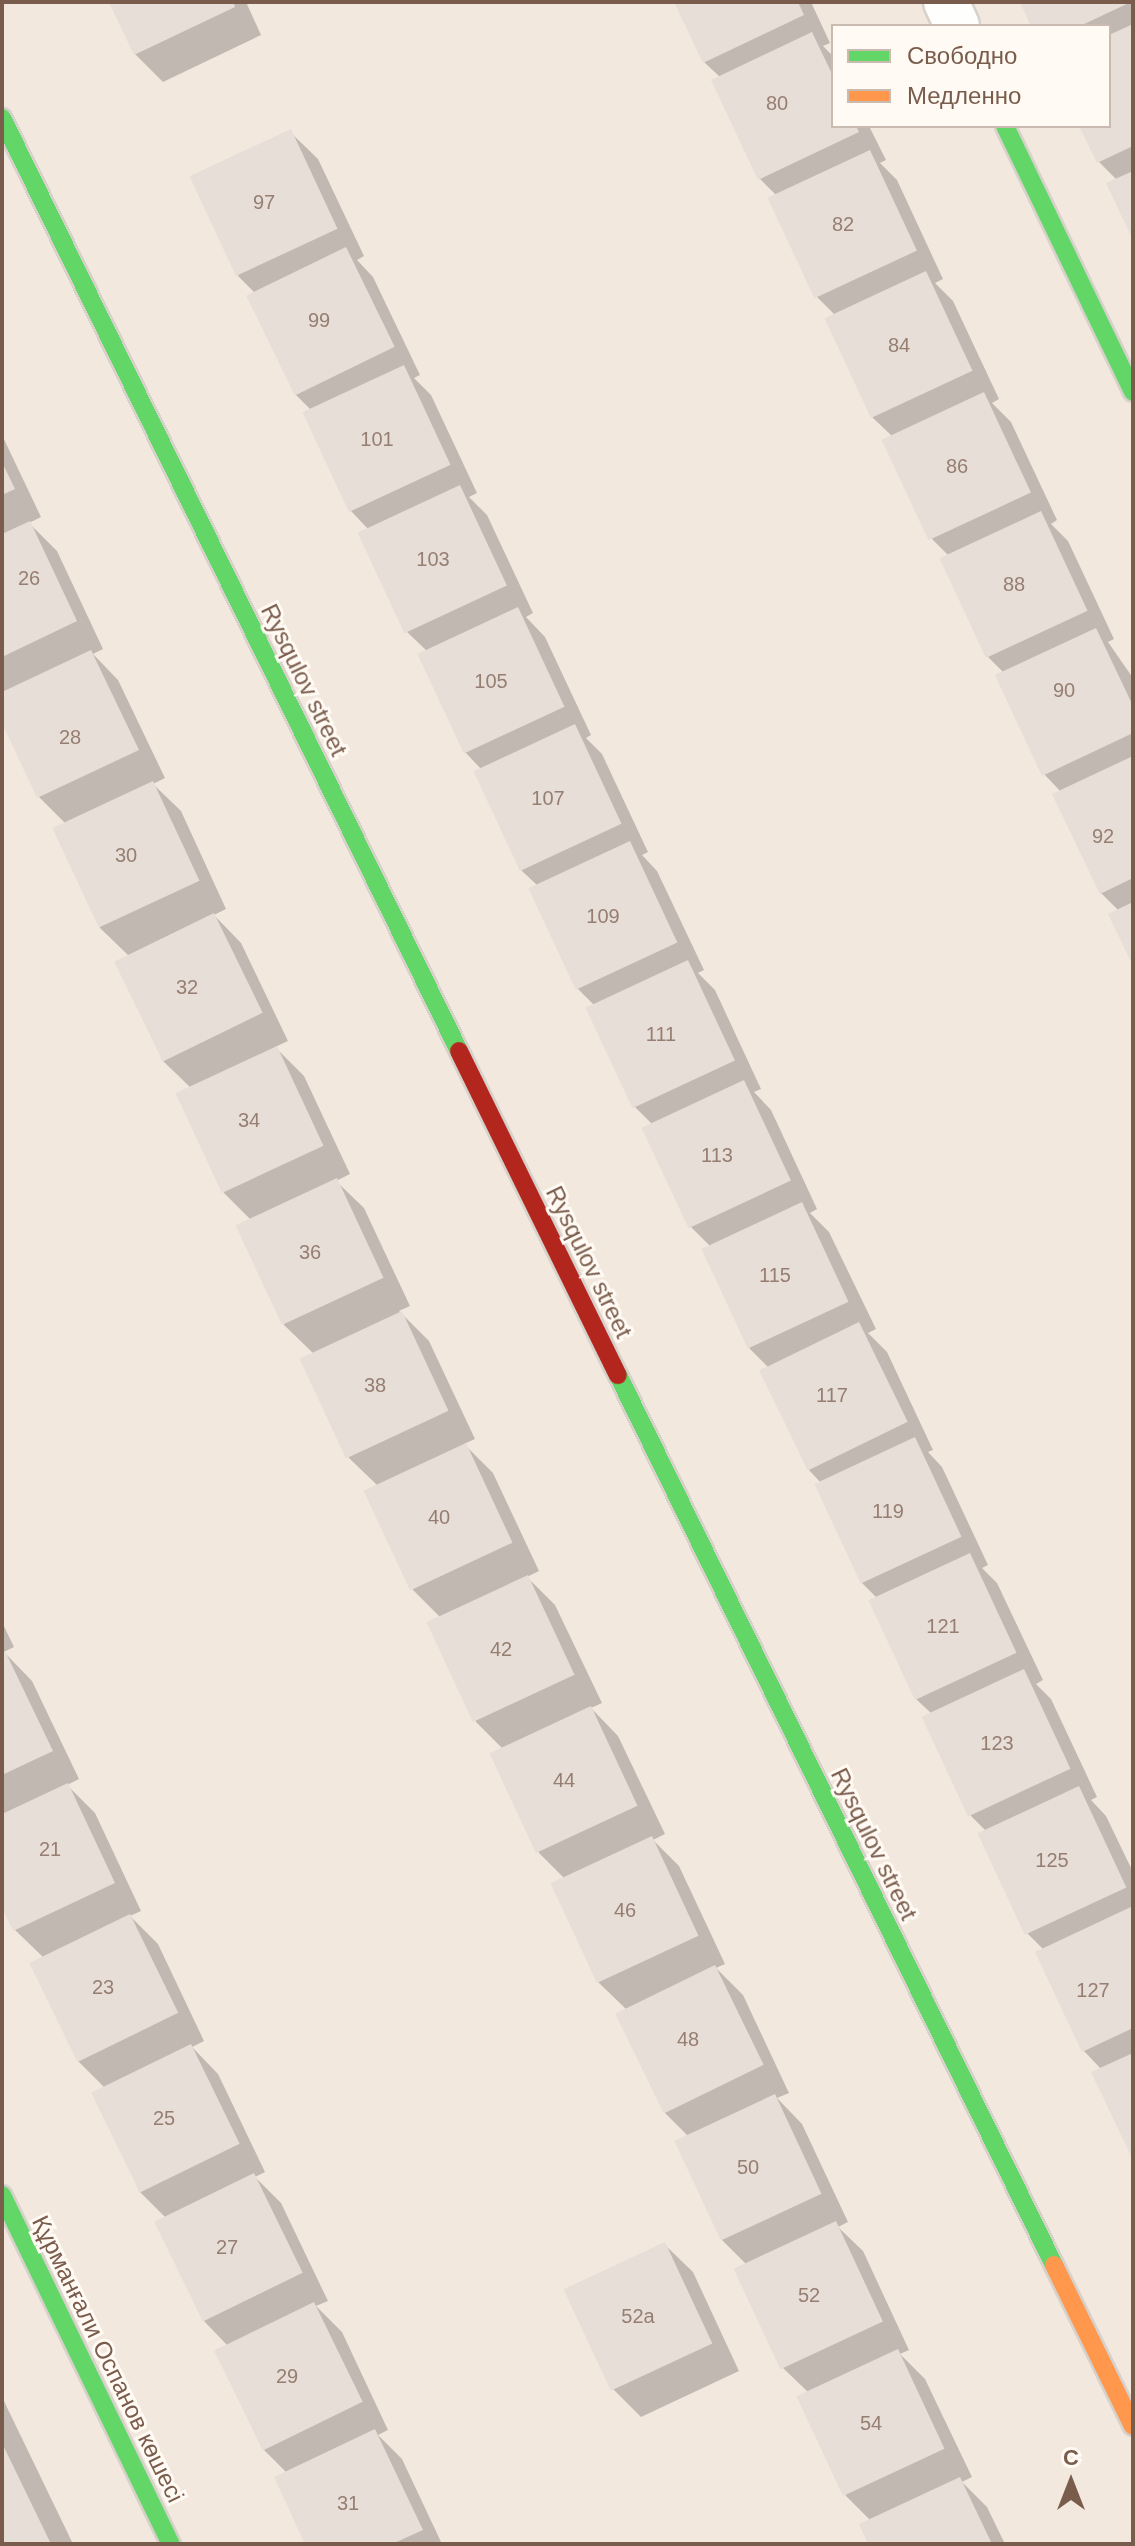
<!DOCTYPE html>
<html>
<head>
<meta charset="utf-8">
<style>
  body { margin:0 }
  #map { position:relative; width:1135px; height:2546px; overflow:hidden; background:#f9f5f0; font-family:Arial,sans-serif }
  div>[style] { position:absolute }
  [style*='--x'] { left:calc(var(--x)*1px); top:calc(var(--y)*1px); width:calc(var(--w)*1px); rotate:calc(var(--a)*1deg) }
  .residential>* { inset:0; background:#f2e8de }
  .shadow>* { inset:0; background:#0003 }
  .building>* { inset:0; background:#e6ded7; transform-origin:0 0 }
  .roads { filter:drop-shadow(2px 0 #d7d1cb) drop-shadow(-2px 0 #d7d1cb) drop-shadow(0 2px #d7d1cb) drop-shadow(0 -2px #d7d1cb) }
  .street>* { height:44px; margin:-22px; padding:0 22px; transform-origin:22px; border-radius:22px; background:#fefefd }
  .fast>* { height:18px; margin:-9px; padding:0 9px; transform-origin:9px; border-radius:9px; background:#63d668 }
  .slow>* { height:18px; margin:-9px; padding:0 9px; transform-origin:9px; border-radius:9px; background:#ff974d }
  .jam>* { height:18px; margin:-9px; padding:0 9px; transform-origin:9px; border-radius:9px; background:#b3261e }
  span { translate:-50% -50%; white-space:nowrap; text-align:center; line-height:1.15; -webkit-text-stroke:6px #fffaf3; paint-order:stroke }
  .number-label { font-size:20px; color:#977e72 }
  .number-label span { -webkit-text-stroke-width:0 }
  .street-label { font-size:24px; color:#7a5c4d }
  .frame { position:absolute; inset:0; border:4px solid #7a5c4d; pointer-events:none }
  .legend { position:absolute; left:831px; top:24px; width:280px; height:104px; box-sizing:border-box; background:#fffaf3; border:2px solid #cabbb1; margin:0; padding:10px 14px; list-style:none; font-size:24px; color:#7a5c4d }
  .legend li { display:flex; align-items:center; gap:16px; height:40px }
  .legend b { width:40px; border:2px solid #cabbb1 }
  .north { position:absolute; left:1031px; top:2442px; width:80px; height:80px; -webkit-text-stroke:6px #fffaf3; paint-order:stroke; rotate:0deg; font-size:22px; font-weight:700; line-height:32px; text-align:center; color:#7a5c4d }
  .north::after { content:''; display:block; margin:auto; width:28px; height:36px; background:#7a5c4d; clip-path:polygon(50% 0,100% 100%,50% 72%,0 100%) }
</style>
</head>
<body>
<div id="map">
  <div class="residential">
    <i style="clip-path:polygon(evenodd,2px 2px,1133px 2px,1133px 2544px,2px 2544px,2px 2px,833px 26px,1109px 26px,1109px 126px,833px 126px,833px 26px)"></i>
  </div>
  <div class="shadow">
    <i style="clip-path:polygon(111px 2px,246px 2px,261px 35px,163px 82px,135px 54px)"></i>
    <i style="clip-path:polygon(676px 2px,811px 2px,830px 43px,823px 46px,833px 56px,833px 126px,869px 126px,886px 160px,880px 163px,897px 180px,943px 279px,935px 283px,953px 301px,999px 399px,992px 403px,1011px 422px,1057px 520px,1051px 524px,1068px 541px,1114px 639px,1108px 642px,1133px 678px,1133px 961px,1119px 911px,1101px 893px,1061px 792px,1044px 774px,1004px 673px,988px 657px,949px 556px,932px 539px,893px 437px,873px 418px,835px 315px,817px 297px,777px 196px,760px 179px,720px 77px,704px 62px)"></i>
    <i style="clip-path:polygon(1022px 2px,1133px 2px,1133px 235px,1117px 180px,1099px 162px,1082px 126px,1109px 126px,1109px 26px,1033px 26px)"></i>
    <i style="clip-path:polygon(290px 132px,318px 159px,364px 256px,357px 260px,373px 277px,420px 375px,414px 378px,431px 395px,477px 493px,469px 497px,487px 515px,533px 613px,526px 617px,545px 637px,591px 735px,586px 738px,602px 754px,648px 852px,642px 855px,657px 871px,704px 970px,698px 973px,715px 990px,761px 1089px,754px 1092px,771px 1110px,817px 1209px,810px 1213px,829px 1232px,876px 1329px,868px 1333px,887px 1352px,933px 1450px,928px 1452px,942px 1467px,988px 1565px,982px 1568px,997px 1583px,1043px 1680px,1036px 1684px,1051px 1699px,1097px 1797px,1091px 1800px,1106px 1816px,1133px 1872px,1133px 2156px,1102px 2070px,1084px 2051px,1044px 1950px,1027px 1933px,987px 1832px,971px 1816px,932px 1714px,917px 1700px,877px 1598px,862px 1583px,821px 1483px,807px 1468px,761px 1370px,768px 1367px,750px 1349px,710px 1246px,691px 1227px,653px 1125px,635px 1107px,595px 1006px,578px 989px,539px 887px,522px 871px,482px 770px,466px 753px,419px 655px,427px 651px,407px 632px,369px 530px,351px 511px,311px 410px,294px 393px,254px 292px,238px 276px)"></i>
    <i style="clip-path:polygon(2px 435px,41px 517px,29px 523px,57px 551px,103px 649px,93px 654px,118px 680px,165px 778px,153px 784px,181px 811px,226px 909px,214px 915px,241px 943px,288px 1041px,275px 1047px,304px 1076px,350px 1174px,336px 1181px,364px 1208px,410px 1306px,399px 1311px,429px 1341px,475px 1439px,464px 1444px,493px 1473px,539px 1571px,527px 1577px,555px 1605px,602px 1703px,591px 1708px,618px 1736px,665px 1834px,653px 1840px,679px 1866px,725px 1964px,716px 1968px,743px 1995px,789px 2093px,777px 2098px,802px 2124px,848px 2222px,838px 2227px,863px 2251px,909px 2350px,900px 2354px,925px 2379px,972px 2477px,962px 2482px,987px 2507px,1005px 2544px,870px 2544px,871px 2521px,846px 2496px,809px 2393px,783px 2368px,747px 2265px,722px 2240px,688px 2136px,663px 2111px,626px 2009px,599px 1983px,565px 1879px,539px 1853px,503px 1749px,476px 1722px,441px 1618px,413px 1590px,378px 1486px,349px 1458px,314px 1354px,284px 1325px,251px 1220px,224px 1193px,191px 1088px,162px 1060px,128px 955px,100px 928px,66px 824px,39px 797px,2px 719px)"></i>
    <i style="clip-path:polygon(2px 1622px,14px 1647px,4px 1652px,32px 1681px,79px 1779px,67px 1785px,95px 1813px,141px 1911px,130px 1916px,158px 1944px,204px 2041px,192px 2047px,218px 2074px,265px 2172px,255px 2177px,281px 2203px,328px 2301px,316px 2306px,342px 2332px,388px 2430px,378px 2435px,402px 2459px,442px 2544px,308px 2544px,287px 2473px,262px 2448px,216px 2350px,227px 2345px,202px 2319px,165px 2217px,139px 2191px,104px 2087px,78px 2061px,43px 1957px,15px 1930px,2px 1902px)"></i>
    <i style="clip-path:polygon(665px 2245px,693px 2272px,739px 2371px,641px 2417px,613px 2389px,567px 2291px)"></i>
    <i style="clip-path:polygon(2px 2397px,73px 2544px,2px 2544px)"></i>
  </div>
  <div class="building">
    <i style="clip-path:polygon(109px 2px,233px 2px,235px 7px,134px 55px)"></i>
    <i style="clip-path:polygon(674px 2px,798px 2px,804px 15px,703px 63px)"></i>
    <i style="clip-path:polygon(1020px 2px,1131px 2px,1080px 26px,1031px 26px)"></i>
    <i style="clip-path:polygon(1133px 24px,1133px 146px,1097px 163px,1079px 126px,1109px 126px,1109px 35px)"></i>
    <i style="clip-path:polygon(812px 32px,833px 76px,833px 126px,856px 126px,859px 132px,758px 180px,711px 80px)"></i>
    <i style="left:291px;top:129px;width:110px;height:112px;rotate:65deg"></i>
    <i style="left:870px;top:150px;width:111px;height:113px;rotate:65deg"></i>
    <i style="clip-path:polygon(1133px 171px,1133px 240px,1106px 183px)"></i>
    <i style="left:346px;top:247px;width:111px;height:111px;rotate:64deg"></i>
    <i style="left:926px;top:271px;width:110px;height:112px;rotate:65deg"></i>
    <i style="left:404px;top:365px;width:110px;height:112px;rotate:65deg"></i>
    <i style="left:984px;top:392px;width:111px;height:113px;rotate:65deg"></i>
    <i style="clip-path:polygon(2px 462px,15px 489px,2px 495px)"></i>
    <i style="left:460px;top:485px;width:111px;height:113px;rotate:65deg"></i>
    <i style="left:1041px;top:511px;width:110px;height:112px;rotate:65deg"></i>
    <i style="clip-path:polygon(30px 521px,77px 621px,2px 657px,2px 534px)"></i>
    <i style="left:518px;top:607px;width:110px;height:111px;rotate:65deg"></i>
    <i style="clip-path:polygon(1096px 628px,1133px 706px,1133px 733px,1042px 776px,995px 675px)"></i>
    <i style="clip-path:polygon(91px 650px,139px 750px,37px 798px,2px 723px,2px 692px)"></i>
    <i style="left:575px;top:724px;width:110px;height:112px;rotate:65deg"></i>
    <i style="clip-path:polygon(1133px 756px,1133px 878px,1100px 894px,1052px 794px)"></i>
    <i style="left:153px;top:781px;width:110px;height:111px;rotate:65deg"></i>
    <i style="left:630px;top:841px;width:112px;height:112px;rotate:65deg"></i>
    <i style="clip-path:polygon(1133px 902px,1133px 966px,1108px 914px)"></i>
    <i style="left:214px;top:913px;width:111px;height:111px;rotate:64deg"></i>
    <i style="left:688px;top:960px;width:111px;height:113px;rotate:65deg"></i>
    <i style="left:277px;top:1046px;width:110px;height:112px;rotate:65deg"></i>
    <i style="left:744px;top:1080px;width:111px;height:113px;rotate:65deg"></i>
    <i style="left:337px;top:1178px;width:110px;height:112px;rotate:65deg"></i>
    <i style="left:802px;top:1202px;width:110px;height:111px;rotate:65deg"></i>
    <i style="left:402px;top:1311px;width:110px;height:113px;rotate:65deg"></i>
    <i style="left:859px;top:1322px;width:111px;height:111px;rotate:64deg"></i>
    <i style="left:915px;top:1437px;width:110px;height:111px;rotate:65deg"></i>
    <i style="left:466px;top:1443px;width:110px;height:113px;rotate:65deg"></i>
    <i style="left:970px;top:1553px;width:110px;height:112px;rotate:65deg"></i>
    <i style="left:528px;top:1575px;width:110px;height:112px;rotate:65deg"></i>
    <i style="clip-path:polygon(5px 1651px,53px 1751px,2px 1775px,2px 1653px)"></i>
    <i style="left:1024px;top:1669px;width:110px;height:113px;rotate:65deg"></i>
    <i style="left:591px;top:1706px;width:110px;height:112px;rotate:65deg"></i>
    <i style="clip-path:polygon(68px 1783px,115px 1883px,13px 1931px,2px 1907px,2px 1814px)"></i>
    <i style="left:1079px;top:1786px;width:112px;height:112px;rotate:65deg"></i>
    <i style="left:652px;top:1836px;width:110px;height:112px;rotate:65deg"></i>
    <i style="clip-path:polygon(1133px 1906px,1133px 2028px,1082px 2052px,1035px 1952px)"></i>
    <i style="left:130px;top:1914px;width:110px;height:112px;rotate:64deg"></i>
    <i style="left:715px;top:1965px;width:111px;height:111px;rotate:64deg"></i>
    <i style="left:191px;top:2044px;width:111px;height:111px;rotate:64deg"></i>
    <i style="clip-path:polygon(1133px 2053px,1133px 2160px,1091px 2072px)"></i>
    <i style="left:775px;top:2094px;width:110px;height:111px;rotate:65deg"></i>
    <i style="left:254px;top:2173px;width:111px;height:111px;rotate:64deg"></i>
    <i style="left:836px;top:2221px;width:111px;height:113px;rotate:65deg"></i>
    <i style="left:665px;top:2242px;width:112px;height:112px;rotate:65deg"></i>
    <i style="left:314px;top:2302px;width:111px;height:111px;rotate:64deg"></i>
    <i style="left:898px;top:2349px;width:110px;height:112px;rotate:65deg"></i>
    <i style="clip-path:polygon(375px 2429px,423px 2530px,392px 2544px,305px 2544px,274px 2477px)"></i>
    <i style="clip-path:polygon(2px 2443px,51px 2544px,2px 2544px)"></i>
    <i style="clip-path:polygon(960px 2477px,992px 2544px,868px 2544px,859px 2524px)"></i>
  </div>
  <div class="roads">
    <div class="street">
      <i style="--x:946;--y:2;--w:26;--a:65"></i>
    </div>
    <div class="fast">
      <i style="--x:2;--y:118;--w:1039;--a:63.9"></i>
      <i style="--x:1005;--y:126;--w:295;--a:64.3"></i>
      <i style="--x:618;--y:1375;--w:991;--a:63.9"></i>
      <i style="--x:2;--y:2195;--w:388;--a:64.2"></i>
    </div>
    <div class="slow">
      <i style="--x:1054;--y:2265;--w:179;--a:63.9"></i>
    </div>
    <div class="jam">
      <i style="--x:459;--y:1051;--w:361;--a:63.9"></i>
    </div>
  </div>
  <div class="number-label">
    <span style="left:777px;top:103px">80</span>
    <span style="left:264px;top:202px">97</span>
    <span style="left:843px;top:224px">82</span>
    <span style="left:319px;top:320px">99</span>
    <span style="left:899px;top:345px">84</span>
    <span style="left:377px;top:439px">101</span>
    <span style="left:957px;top:466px">86</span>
    <span style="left:433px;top:559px">103</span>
    <span style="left:29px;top:578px">26</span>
    <span style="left:1014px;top:584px">88</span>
    <span style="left:491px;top:681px">105</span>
    <span style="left:1064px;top:690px">90</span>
    <span style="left:70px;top:737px">28</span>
    <span style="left:548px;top:798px">107</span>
    <span style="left:1103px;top:836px">92</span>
    <span style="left:126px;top:855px">30</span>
    <span style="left:603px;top:916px">109</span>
    <span style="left:187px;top:987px">32</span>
    <span style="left:661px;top:1034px">111</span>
    <span style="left:249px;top:1120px">34</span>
    <span style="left:717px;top:1155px">113</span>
    <span style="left:310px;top:1252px">36</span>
    <span style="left:775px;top:1275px">115</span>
    <span style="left:375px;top:1385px">38</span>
    <span style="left:832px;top:1395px">117</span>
    <span style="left:888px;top:1511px">119</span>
    <span style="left:439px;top:1517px">40</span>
    <span style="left:943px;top:1626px">121</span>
    <span style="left:501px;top:1649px">42</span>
    <span style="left:997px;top:1743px">123</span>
    <span style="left:564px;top:1780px">44</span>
    <span style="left:50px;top:1849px">21</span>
    <span style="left:1052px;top:1860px">125</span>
    <span style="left:625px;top:1910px">46</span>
    <span style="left:103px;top:1987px">23</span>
    <span style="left:1093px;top:1990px">127</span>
    <span style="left:688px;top:2039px">48</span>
    <span style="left:164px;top:2118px">25</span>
    <span style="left:748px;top:2167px">50</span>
    <span style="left:227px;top:2247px">27</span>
    <span style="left:809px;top:2295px">52</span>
    <span style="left:638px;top:2316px">52а</span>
    <span style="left:287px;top:2376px">29</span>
    <span style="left:871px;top:2423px">54</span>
    <span style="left:348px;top:2503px">31</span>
  </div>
  <div class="street-label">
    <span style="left:304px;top:680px;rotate:64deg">Rysqulov street</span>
    <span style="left:589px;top:1262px;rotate:64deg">Rysqulov street</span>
    <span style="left:874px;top:1844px;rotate:64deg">Rysqulov street</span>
    <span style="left:108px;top:2359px;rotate:64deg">Құрманғали Оспанов көшесі</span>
  </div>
  <div class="frame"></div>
  <ul class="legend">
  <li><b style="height:10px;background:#63d668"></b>Свободно</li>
  <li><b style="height:10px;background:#ff974d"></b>Медленно</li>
  </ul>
  <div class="north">С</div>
</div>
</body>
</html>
